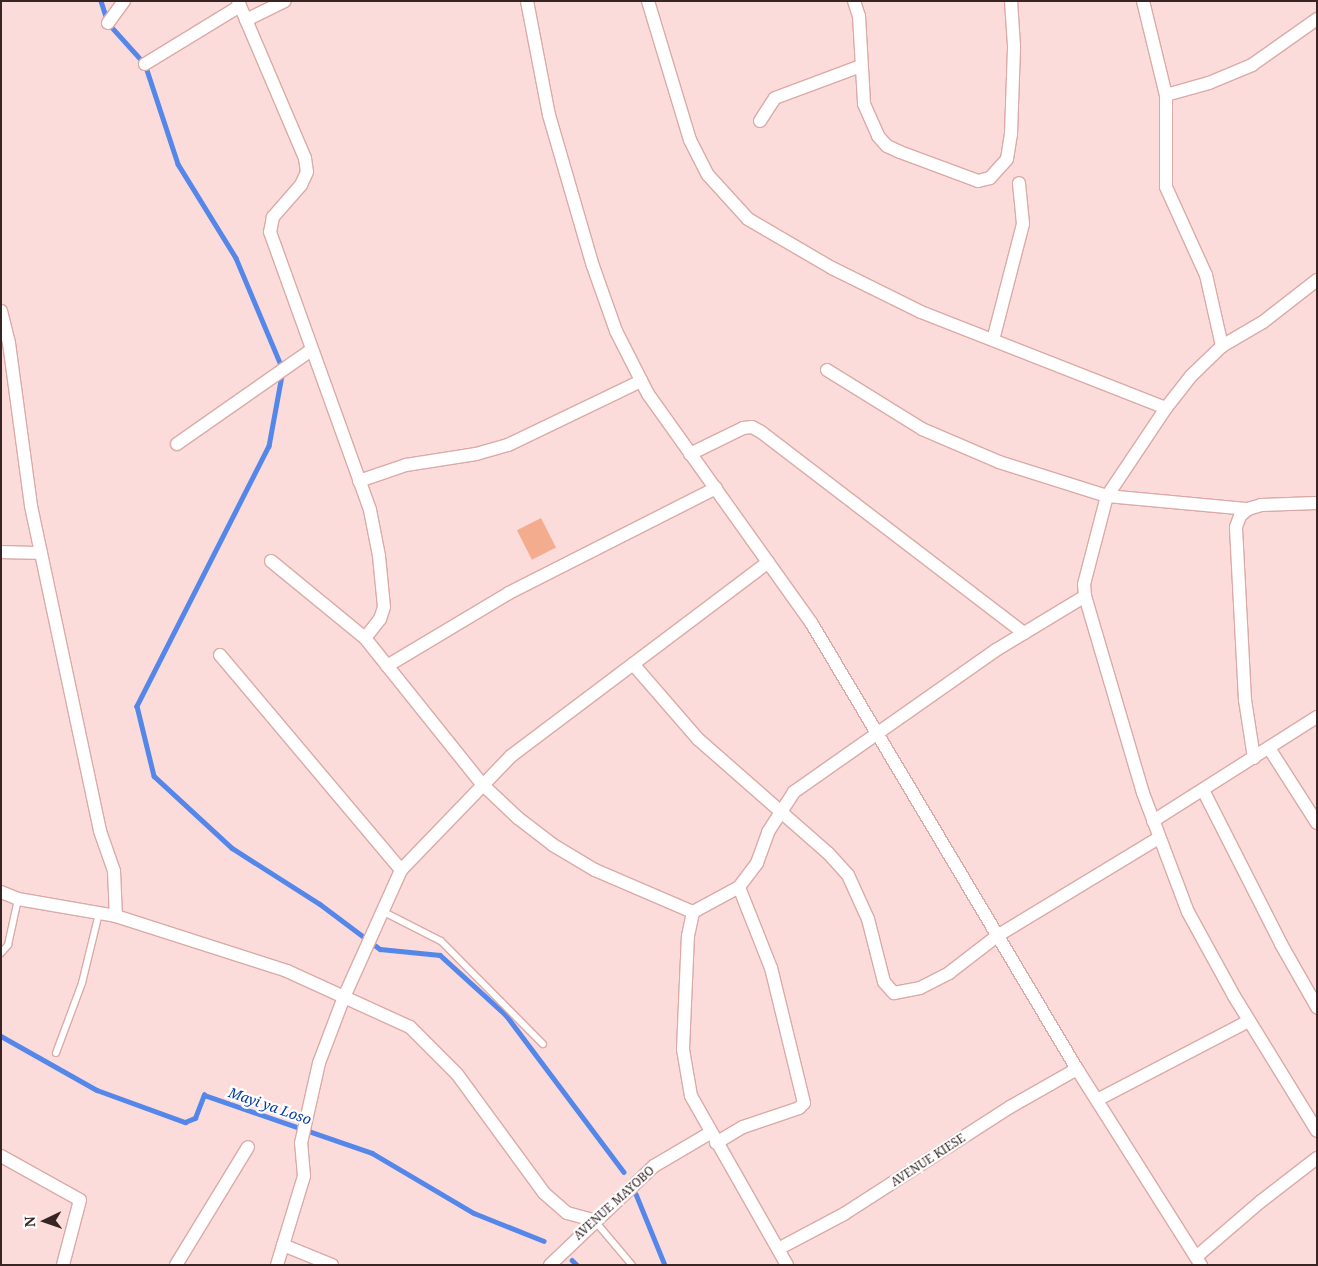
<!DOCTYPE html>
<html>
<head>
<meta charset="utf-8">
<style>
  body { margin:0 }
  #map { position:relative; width:1318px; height:1266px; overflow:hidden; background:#fcdcda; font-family:"Noto Serif",serif }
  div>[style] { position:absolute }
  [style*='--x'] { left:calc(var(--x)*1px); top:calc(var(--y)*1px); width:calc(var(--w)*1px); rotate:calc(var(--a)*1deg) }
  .stream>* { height:4.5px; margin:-2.25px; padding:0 2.25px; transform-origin:2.25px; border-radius:2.25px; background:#5487e9 }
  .building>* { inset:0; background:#f4ac8f; transform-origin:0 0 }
  .roads { filter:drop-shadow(1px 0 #dbaaa7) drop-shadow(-1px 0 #dbaaa7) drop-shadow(0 1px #dbaaa7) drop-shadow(0 -1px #dbaaa7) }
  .lane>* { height:6px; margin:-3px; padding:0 3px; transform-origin:3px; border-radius:3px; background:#fff }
  .street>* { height:12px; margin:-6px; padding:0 6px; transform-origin:6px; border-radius:6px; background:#fff }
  span { translate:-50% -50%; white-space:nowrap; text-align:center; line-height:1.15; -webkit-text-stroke:4.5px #fff; paint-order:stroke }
  .street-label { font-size:12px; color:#372423 }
  .water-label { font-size:14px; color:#0239aa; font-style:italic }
  .frame { position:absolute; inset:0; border:2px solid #372423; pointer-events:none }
  .north { position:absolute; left:20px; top:1196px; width:50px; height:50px; -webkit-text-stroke:4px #fff; paint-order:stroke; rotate:267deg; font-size:14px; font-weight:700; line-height:20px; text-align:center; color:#372423 }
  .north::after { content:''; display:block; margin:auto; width:18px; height:22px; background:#372423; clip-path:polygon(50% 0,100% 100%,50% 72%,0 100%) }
</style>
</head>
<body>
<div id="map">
  <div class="stream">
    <i style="--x:101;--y:1;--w:23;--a:72"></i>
    <i style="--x:108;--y:23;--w:55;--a:47.9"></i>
    <i style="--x:145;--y:64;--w:105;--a:71.7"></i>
    <i style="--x:178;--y:164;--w:110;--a:58.3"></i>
    <i style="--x:236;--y:258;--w:121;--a:67.2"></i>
    <i style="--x:283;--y:370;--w:77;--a:100.4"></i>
    <i style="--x:269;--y:446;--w:292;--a:116.9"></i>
    <i style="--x:137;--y:706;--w:72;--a:76.3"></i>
    <i style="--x:154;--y:776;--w:106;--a:42.7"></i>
    <i style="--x:232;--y:848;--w:104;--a:32.5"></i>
    <i style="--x:320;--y:904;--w:75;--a:36.9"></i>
    <i style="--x:380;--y:949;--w:60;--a:5.7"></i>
    <i style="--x:440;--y:955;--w:89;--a:42.3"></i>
    <i style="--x:506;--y:1015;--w:196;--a:53.1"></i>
    <i style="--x:1;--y:1036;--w:110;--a:29.4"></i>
    <i style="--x:97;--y:1090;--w:94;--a:20"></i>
    <i style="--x:185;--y:1122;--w:11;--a:-22"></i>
    <i style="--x:195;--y:1118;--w:25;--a:-69"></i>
    <i style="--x:204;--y:1095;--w:178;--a:19"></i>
    <i style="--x:372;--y:1153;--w:118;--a:30.5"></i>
    <i style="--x:474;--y:1213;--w:75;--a:21.8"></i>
    <i style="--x:636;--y:1194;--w:77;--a:67.8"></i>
    <i style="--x:572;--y:1260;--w:7;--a:45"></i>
  </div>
  <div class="building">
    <i style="left:541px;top:518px;width:33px;height:27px;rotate:63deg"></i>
  </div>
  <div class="roads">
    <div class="lane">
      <i style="--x:382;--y:911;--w:66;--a:27"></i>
      <i style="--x:441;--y:941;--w:145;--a:45.3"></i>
      <i style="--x:1;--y:953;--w:11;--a:-49"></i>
      <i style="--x:8;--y:945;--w:47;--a:-77.7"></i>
      <i style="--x:56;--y:1053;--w:75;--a:-69.6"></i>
      <i style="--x:82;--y:983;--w:72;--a:-76.3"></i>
      <i style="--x:594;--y:1220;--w:59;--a:49.8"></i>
    </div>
    <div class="street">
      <i style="--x:238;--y:1;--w:171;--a:66.9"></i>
      <i style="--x:305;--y:158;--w:14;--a:82"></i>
      <i style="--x:307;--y:172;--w:14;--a:115"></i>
      <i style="--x:301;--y:185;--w:43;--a:131.2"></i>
      <i style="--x:273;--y:217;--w:15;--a:101"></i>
      <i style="--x:270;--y:232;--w:295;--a:70.2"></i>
      <i style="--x:370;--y:510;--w:47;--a:78.9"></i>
      <i style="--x:379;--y:556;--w:51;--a:84.4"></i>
      <i style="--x:384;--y:607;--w:13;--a:108"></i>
      <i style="--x:380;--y:619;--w:24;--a:128"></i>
      <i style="--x:527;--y:1;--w:116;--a:79.1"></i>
      <i style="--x:549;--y:115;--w:157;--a:73.8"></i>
      <i style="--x:593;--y:266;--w:69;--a:70.5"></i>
      <i style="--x:616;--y:331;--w:71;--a:63.1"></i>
      <i style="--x:648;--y:394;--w:282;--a:54.5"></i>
      <i style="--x:812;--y:624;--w:518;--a:59.23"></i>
      <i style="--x:1077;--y:1069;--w:232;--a:57.7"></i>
      <i style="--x:648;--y:1;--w:145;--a:73.2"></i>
      <i style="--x:690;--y:140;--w:39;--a:63"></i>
      <i style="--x:708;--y:175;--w:59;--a:47.7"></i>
      <i style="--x:748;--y:219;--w:97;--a:30.3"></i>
      <i style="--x:832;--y:268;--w:99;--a:26.3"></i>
      <i style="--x:921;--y:312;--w:263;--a:21.4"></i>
      <i style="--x:854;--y:1;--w:16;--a:72"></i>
      <i style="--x:859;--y:16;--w:88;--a:86.7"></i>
      <i style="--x:864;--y:104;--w:35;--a:66"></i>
      <i style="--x:878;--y:136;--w:13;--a:48"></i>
      <i style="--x:887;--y:146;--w:14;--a:25"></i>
      <i style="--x:900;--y:152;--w:83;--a:20.4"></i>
      <i style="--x:978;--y:181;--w:12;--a:-14"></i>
      <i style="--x:990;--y:178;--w:25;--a:-48"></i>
      <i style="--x:1007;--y:159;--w:25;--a:-81"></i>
      <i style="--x:1011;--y:134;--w:88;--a:-88"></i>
      <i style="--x:1014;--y:46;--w:45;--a:-93.8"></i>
      <i style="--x:1143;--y:1;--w:97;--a:76.3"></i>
      <i style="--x:1166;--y:95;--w:92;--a:90"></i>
      <i style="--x:1166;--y:187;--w:97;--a:65.6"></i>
      <i style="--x:1206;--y:275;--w:73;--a:77.3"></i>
      <i style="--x:246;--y:20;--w:43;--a:-26"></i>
      <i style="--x:108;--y:23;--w:27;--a:-54"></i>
      <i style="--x:145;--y:64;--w:111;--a:-31.4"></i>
      <i style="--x:1166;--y:95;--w:45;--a:-15.6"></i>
      <i style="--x:1209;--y:83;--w:47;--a:-22.7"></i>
      <i style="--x:1252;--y:65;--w:80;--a:-35.3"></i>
      <i style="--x:760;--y:121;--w:27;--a:-57"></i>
      <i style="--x:775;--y:98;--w:92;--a:-20.4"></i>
      <i style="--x:1317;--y:280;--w:68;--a:142.1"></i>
      <i style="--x:1263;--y:322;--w:48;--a:149.7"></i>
      <i style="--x:1222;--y:346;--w:43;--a:135.9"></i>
      <i style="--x:1191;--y:376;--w:41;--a:128"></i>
      <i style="--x:1166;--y:408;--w:106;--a:123.8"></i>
      <i style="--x:1107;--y:496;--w:91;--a:104.6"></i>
      <i style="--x:1084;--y:584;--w:12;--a:85"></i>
      <i style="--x:1085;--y:596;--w:205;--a:73.6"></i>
      <i style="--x:1143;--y:793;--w:127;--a:69.3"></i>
      <i style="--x:1188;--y:912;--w:96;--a:61.3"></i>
      <i style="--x:1234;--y:996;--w:158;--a:58.4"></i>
      <i style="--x:1;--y:311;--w:33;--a:76"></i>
      <i style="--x:9;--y:343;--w:164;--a:82.3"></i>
      <i style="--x:31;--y:506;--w:332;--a:78"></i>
      <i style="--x:100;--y:831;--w:42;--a:70.7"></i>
      <i style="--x:114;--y:871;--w:45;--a:87.5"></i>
      <i style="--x:993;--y:340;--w:120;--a:-75.5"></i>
      <i style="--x:1023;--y:224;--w:41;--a:-95.6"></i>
      <i style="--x:827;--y:370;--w:112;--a:31.8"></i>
      <i style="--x:922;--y:429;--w:84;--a:23.2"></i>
      <i style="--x:999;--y:462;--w:113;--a:17.5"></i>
      <i style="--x:1107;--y:496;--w:142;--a:5.3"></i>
      <i style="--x:177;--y:444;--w:164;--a:-35"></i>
      <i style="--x:690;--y:454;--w:59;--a:-26.1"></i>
      <i style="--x:743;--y:428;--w:9;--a:-6"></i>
      <i style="--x:752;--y:427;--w:10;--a:29"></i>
      <i style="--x:761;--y:432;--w:331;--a:37.4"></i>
      <i style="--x:359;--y:481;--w:50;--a:-18.8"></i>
      <i style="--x:406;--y:465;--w:71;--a:-8.9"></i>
      <i style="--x:476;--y:454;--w:33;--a:-16"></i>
      <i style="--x:508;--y:445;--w:148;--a:-25.7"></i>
      <i style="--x:1;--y:552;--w:40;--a:1.4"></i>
      <i style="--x:271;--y:561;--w:122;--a:39.3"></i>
      <i style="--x:365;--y:638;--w:187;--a:51.3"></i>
      <i style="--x:482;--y:784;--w:50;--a:43.4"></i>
      <i style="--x:518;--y:818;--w:44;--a:37.6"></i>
      <i style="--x:553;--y:845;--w:49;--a:30.8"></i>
      <i style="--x:595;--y:870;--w:107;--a:23.2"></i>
      <i style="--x:220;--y:655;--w:281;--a:49.9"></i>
      <i style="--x:633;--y:664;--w:99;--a:49.1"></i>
      <i style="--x:698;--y:739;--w:174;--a:41.3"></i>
      <i style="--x:829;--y:854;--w:28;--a:48"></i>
      <i style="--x:848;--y:875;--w:48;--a:65.6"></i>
      <i style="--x:868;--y:919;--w:65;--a:75.7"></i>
      <i style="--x:884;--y:982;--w:15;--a:48"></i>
      <i style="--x:894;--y:993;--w:26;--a:-11"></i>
      <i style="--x:920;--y:988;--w:33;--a:-27"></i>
      <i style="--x:949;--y:973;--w:61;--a:-37.6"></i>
      <i style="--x:997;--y:936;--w:189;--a:-31.2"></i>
      <i style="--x:387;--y:666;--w:142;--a:-30.9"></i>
      <i style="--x:509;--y:593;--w:232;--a:-26.9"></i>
      <i style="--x:1269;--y:748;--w:89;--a:57.4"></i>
      <i style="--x:1254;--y:758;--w:59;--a:-98.8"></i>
      <i style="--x:1245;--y:700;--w:173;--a:-93"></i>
      <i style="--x:1236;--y:527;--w:12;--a:-70"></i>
      <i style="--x:1240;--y:516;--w:11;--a:-41"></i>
      <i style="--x:1248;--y:509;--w:14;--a:-17"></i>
      <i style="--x:1261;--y:505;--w:56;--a:-2"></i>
      <i style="--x:1203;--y:790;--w:173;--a:63.1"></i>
      <i style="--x:1281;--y:944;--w:73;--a:60.3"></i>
      <i style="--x:1153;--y:821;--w:194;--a:-32.4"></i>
      <i style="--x:1;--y:892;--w:18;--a:22"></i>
      <i style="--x:18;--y:899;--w:99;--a:9.8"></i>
      <i style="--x:116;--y:916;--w:180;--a:17.8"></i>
      <i style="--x:287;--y:971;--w:135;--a:24.5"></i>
      <i style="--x:410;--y:1027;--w:66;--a:45"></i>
      <i style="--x:457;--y:1074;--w:147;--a:53.8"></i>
      <i style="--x:544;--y:1193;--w:30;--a:41"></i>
      <i style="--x:567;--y:1213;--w:28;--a:15"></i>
      <i style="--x:1097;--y:1100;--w:171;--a:-27.5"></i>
      <i style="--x:716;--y:1143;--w:31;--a:-31"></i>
      <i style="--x:743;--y:1127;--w:59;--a:-18.7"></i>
      <i style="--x:799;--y:1108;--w:7;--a:-45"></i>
      <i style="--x:804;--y:1103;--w:139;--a:-103.7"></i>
      <i style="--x:771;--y:968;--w:87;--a:-111.6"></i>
      <i style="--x:1;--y:1156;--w:90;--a:29.1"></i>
      <i style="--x:80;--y:1200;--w:67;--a:104.7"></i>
      <i style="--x:283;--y:1245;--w:53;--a:22.2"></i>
      <i style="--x:778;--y:1249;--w:75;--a:-27.9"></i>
      <i style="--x:844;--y:1214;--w:197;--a:-32.8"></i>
      <i style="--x:1010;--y:1107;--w:77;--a:-29.6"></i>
      <i style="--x:1196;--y:1257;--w:84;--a:-40.7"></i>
      <i style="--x:1260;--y:1202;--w:72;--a:-37.7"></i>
      <i style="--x:176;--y:1265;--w:138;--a:-58.6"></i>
      <i style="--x:277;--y:1265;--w:93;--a:-73.1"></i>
      <i style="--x:304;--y:1176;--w:33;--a:-95"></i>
      <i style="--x:301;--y:1143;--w:82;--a:-77.3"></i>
      <i style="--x:319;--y:1063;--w:71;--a:-69.3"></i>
      <i style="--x:344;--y:997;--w:139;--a:-65.8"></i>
      <i style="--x:401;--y:870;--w:158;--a:-46"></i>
      <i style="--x:511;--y:756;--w:322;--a:-37"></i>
      <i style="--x:550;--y:1265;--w:144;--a:-43.6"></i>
      <i style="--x:654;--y:1166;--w:65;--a:-30.5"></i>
      <i style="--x:787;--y:1265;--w:194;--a:-119.6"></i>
      <i style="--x:691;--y:1096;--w:48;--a:-99.7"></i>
      <i style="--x:683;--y:1049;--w:113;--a:-87.5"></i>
      <i style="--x:688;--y:936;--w:25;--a:-78"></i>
      <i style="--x:693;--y:912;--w:52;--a:-28.5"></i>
      <i style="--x:739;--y:887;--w:30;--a:-53"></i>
      <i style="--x:757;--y:863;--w:33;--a:-70"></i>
      <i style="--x:768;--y:832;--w:48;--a:-57"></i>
      <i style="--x:794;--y:792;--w:247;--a:-35.1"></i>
      <i style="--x:996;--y:650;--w:104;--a:-31.2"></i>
    </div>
  </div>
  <div class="street-label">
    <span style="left:928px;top:1160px;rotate:-33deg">AVENUE KIESE</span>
    <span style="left:614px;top:1203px;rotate:-42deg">AVENUE MAYOBO</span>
  </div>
  <div class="water-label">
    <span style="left:270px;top:1106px;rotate:19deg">Mayi ya Loso</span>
  </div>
  <div class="frame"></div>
  <div class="north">N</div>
</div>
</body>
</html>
